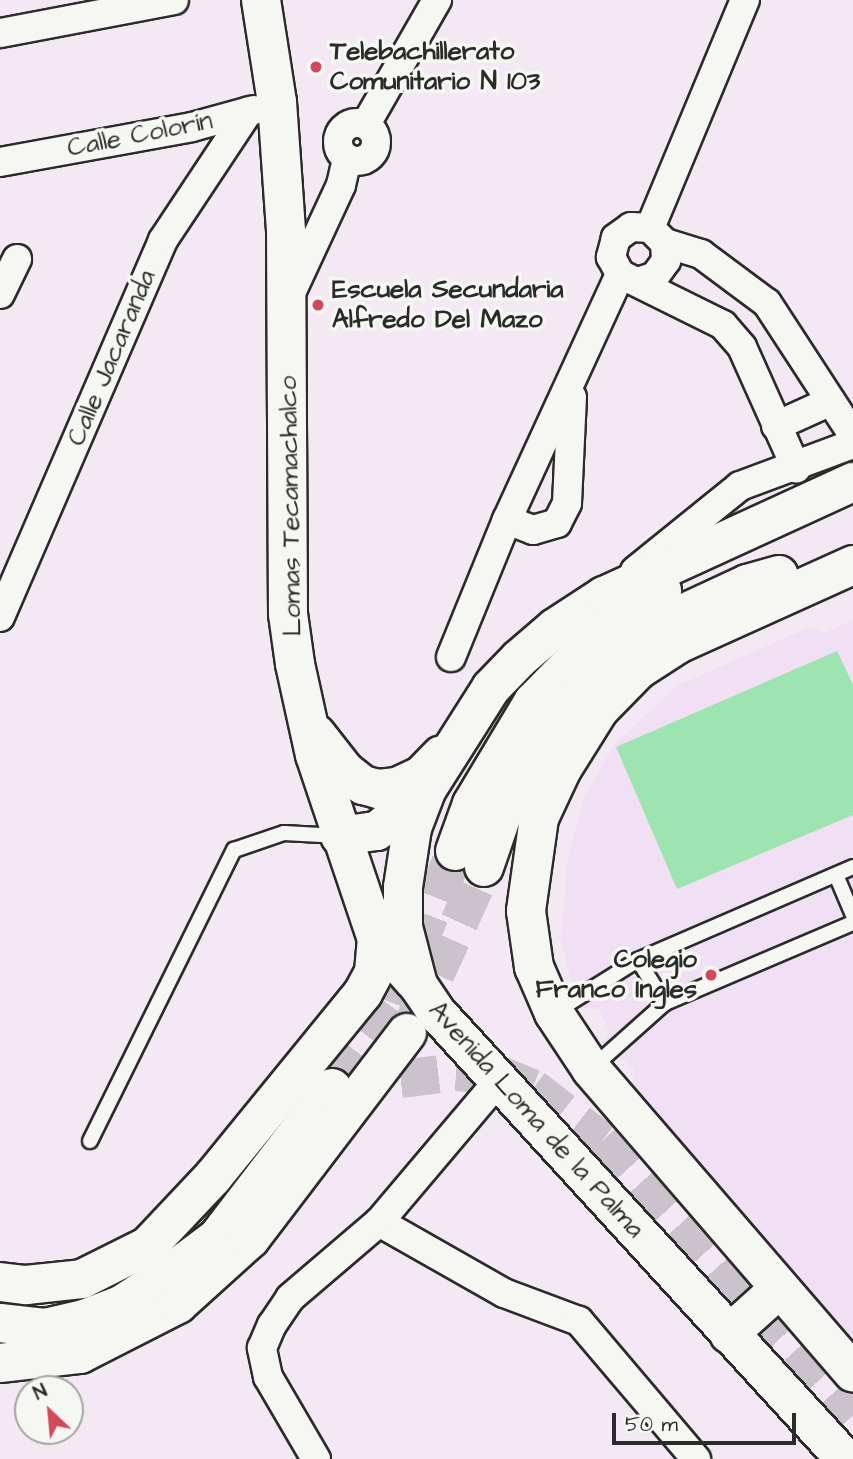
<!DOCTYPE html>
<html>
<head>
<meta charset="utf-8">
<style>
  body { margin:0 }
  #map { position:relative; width:853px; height:1459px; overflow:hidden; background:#f3e8f3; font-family:"Architects Daughter",sans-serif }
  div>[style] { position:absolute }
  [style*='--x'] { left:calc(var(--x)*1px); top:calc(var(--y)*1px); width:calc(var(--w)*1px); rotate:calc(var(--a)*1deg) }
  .built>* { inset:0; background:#f1dff4 }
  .green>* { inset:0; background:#9ee4b0 }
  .secondary-tunnel>* { height:38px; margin-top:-19px; transform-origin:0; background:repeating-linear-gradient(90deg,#cbc2cb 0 38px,transparent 0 57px) }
  .roads { filter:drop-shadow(2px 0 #2b2b2b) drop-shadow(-2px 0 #2b2b2b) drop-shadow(0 2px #2b2b2b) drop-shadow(0 -2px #2b2b2b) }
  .lane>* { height:14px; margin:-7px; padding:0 7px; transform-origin:7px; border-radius:7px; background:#f6f6f2 }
  .street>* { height:28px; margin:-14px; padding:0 14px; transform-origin:14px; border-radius:14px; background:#f6f6f2 }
  .street>.ring { margin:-14px; padding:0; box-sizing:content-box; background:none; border:28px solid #f6f6f2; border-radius:50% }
  .secondary>* { height:38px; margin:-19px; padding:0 19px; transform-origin:19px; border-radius:19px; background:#f6f6f2 }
  .dots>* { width:19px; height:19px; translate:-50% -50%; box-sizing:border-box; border:4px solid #f6f6f2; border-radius:50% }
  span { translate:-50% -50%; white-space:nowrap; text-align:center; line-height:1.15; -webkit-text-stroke:7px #f6f6f2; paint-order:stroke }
  .poi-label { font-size:26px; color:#2b2b2b; font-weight:700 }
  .left { translate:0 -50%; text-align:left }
  .right { translate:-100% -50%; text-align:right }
  .street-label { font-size:26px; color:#2b2b2b }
  .north { position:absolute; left:14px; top:1375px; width:70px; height:70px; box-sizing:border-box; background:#f6f6f2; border:2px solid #a5a5a2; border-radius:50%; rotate:334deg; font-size:19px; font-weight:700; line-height:28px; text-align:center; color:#2b2b2b }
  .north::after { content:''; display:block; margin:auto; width:24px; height:32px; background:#d1495b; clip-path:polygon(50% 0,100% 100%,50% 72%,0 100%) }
  .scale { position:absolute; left:612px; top:1413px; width:184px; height:32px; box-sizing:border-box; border:4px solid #2b2b2b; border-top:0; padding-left:9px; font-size:21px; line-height:24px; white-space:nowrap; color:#2b2b2b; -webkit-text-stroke:5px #f6f6f2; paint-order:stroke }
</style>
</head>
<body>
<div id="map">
  <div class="built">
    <i style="clip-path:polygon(853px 620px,853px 1346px,632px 1094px,634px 1069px,602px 1043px,609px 1031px,599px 1009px,579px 1008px,561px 941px,568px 857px,585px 796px,615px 744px,677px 686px,810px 627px,825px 633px)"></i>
  </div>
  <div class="green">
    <i style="clip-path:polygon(837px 651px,853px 685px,853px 815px,677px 889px,616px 747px)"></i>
  </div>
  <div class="secondary-tunnel">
    <i style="--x:412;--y:1026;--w:175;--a:-65.6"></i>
    <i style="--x:335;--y:1083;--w:99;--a:-52.8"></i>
    <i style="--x:395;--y:1004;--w:164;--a:-68.6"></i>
    <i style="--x:344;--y:1086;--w:113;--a:-7.1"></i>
    <i style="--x:456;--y:1072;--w:44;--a:3.9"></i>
    <i style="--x:500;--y:1075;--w:35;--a:22"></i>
    <i style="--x:533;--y:1088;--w:87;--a:37.5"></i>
    <i style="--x:602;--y:1141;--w:372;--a:47.6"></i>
  </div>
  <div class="roads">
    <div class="lane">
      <i style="--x:836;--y:875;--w:43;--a:67"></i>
      <i style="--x:638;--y:960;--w:51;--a:57.9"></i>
      <i style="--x:555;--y:1012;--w:98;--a:-32.1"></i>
      <i style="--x:638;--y:960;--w:234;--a:-23.4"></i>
      <i style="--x:592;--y:1068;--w:98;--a:-41.7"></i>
      <i style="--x:665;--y:1003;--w:204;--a:-23.1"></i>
      <i style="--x:90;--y:1141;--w:325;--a:-63.7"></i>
      <i style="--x:234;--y:850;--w:53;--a:-18.8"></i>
      <i style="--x:284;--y:833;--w:55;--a:3.1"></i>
    </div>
    <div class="street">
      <i style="--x:0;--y:33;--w:177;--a:-10.7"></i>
      <i class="ring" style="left:338px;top:123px;width:10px;height:10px"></i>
      <i style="--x:366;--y:124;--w:143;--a:-60.2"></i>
      <i style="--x:0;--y:162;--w:195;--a:-10.3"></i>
      <i style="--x:192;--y:127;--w:64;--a:-15.3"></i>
      <i style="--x:650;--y:228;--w:247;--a:-67.4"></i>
      <i style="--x:665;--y:243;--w:38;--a:17"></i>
      <i style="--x:701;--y:254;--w:82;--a:36.6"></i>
      <i style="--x:767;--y:303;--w:158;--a:56.9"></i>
      <i style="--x:638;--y:282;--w:18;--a:-19"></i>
      <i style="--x:655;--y:276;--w:19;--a:-54"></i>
      <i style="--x:666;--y:261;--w:18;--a:-93"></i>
      <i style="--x:665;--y:243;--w:21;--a:-135"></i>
      <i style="--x:650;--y:228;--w:19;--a:-177"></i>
      <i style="--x:631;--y:227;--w:19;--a:144"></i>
      <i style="--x:616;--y:238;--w:20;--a:105"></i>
      <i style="--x:611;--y:257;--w:19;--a:62"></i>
      <i style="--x:620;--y:274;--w:115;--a:26.3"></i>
      <i style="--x:723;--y:325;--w:29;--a:49"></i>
      <i style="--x:742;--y:347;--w:133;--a:65.9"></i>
      <i style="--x:0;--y:294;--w:39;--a:-64"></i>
      <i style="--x:290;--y:295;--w:121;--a:-65.1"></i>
      <i style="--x:341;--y:185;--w:27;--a:-77"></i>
      <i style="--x:776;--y:426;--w:60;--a:-24.4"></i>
      <i style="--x:507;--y:520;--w:28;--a:21"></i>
      <i style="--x:533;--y:530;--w:25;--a:-16"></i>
      <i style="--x:557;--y:523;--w:22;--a:-63"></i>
      <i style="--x:567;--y:503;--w:106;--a:-87.3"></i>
      <i style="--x:635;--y:571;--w:135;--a:-39"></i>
      <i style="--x:740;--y:486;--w:121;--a:-20.4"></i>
      <i style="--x:0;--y:617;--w:411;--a:-66.6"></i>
      <i style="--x:163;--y:240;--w:154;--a:-56.4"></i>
      <i style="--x:451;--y:657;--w:148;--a:-67.8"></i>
      <i style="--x:507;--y:520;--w:271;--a:-65.3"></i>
      <i style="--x:379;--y:1222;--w:144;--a:29.6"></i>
      <i style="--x:504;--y:1293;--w:80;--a:20.5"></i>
      <i style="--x:579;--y:1321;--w:181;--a:49.7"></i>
      <i style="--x:316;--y:1459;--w:95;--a:-120.3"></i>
      <i style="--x:268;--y:1377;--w:30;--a:-102"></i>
      <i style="--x:262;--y:1348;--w:25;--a:-67"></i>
      <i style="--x:272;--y:1325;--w:32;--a:-56"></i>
      <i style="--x:290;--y:1298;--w:117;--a:-40.5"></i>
      <i style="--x:379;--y:1222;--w:187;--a:-49.8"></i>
    </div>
    <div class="secondary">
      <i style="--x:261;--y:0;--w:103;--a:81.1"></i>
      <i style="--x:277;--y:102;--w:129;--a:86"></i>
      <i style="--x:286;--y:231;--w:383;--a:89.7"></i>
      <i style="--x:288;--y:614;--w:50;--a:82"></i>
      <i style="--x:295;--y:664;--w:93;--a:77.6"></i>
      <i style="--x:315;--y:755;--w:194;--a:71.4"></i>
      <i style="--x:377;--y:939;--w:56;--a:48.6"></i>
      <i style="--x:853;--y:565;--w:192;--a:155.7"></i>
      <i style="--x:678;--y:644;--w:48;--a:147"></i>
      <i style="--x:638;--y:670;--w:56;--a:134.3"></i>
      <i style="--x:599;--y:710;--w:70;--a:122.1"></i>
      <i style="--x:562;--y:769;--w:54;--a:115.1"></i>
      <i style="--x:539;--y:818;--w:94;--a:98"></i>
      <i style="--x:526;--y:911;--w:57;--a:81.9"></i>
      <i style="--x:534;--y:967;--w:50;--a:66.5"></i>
      <i style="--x:554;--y:1013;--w:67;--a:56.5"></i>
      <i style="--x:591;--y:1069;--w:401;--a:49.2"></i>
      <i style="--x:316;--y:734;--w:47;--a:51.9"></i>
      <i style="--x:345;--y:771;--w:23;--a:38"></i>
      <i style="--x:363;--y:785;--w:16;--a:15"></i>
      <i style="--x:378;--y:789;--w:19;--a:-6"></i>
      <i style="--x:397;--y:787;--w:26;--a:-25"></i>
      <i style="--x:421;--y:776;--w:29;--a:-46"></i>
      <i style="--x:340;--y:836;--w:37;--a:-8"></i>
      <i style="--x:377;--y:831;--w:62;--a:-39.8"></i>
      <i style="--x:455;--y:851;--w:50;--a:-70.1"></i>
      <i style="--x:472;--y:804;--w:119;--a:-59.1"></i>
      <i style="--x:533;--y:702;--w:101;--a:-45.4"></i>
      <i style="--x:604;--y:630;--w:70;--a:-33.9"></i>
      <i style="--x:484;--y:867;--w:55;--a:-70.9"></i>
      <i style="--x:502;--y:815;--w:62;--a:-62.2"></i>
      <i style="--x:531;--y:760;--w:86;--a:-54.5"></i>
      <i style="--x:581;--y:690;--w:59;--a:-44.3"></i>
      <i style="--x:623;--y:649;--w:45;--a:-33.3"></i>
      <i style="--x:661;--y:624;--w:95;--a:-24.9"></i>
      <i style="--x:747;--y:584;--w:33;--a:-16"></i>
      <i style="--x:0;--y:1282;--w:26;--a:7"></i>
      <i style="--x:26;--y:1285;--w:56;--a:-6.1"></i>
      <i style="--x:82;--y:1279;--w:74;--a:-26.6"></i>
      <i style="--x:148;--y:1246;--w:95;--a:-46.7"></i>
      <i style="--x:213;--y:1177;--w:237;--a:-50.8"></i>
      <i style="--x:363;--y:993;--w:24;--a:-62"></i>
      <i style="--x:374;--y:972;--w:33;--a:-85"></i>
      <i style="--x:0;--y:1323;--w:45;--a:6.3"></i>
      <i style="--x:45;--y:1328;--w:40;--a:-13"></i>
      <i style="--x:84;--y:1319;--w:40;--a:-21"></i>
      <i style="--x:121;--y:1305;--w:57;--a:-32.9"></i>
      <i style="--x:169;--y:1274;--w:60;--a:-36.9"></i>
      <i style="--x:217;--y:1238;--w:189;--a:-52.5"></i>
      <i style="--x:729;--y:1334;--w:67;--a:-42"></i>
      <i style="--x:0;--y:1363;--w:81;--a:-6.4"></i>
      <i style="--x:80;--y:1354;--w:110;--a:-27"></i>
      <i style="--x:178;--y:1304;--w:97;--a:-42.1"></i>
      <i style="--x:250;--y:1239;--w:259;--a:-52.7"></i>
      <i style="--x:845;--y:1459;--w:604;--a:-132.45"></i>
      <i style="--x:437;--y:1013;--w:34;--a:-124"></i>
      <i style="--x:418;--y:985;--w:60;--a:-104.5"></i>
      <i style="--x:403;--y:927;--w:40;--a:-90"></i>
      <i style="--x:403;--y:887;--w:60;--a:-81.3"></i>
      <i style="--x:412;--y:828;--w:42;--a:-69"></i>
      <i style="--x:427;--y:789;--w:120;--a:-57.6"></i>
      <i style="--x:491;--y:688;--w:40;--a:-46"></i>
      <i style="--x:519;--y:659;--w:48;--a:-40.7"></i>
      <i style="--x:555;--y:628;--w:59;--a:-33.1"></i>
      <i style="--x:604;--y:596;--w:274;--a:-24.6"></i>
    </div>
  </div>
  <div class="dots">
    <i style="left:316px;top:67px;background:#d1495b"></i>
    <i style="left:318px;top:305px;background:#d1495b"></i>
    <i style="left:711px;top:975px;background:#d1495b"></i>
  </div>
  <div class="poi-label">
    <span class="left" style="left:330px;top:67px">Telebachillerato<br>Comunitario N 103</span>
    <span class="left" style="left:332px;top:305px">Escuela Secundaria<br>Alfredo Del Mazo</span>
    <span class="right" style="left:697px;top:975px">Colegio<br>Franco Ingles</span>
  </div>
  <div class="street-label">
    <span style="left:140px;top:135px;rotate:-11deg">Calle Colorín</span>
    <span style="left:112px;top:358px;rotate:-67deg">Calle Jacaranda</span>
    <span style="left:291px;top:506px;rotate:-91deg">Lomas Tecamachalco</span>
    <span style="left:536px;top:1120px;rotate:48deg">Avenida Loma de la Palma</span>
  </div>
  <div class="north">N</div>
  <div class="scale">50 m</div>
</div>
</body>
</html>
